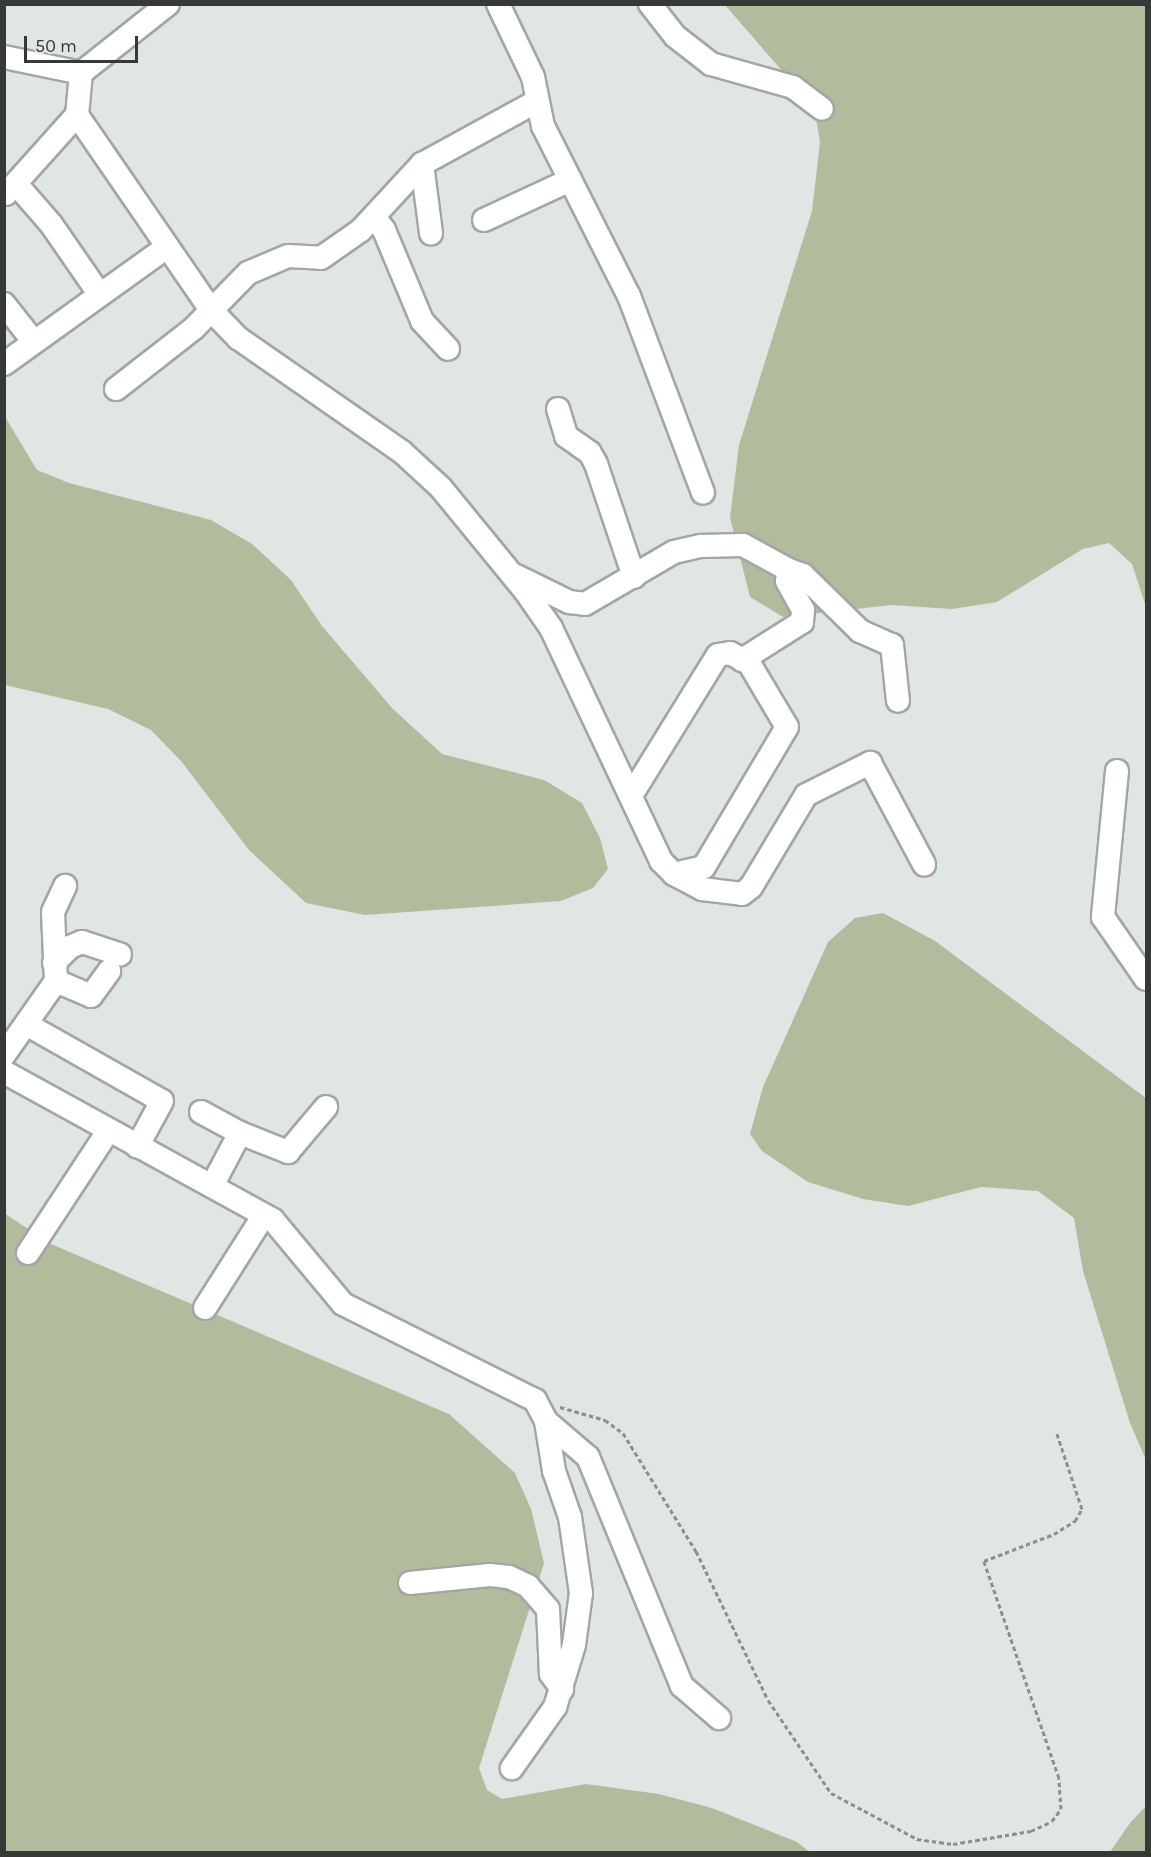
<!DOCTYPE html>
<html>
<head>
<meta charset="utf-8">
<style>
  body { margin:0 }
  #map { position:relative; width:1151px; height:1857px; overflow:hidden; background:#dfe6e3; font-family:Karla,sans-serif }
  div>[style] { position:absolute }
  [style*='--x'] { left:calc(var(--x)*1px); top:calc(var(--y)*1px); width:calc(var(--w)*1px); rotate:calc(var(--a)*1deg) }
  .green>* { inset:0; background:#b2bc9d }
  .path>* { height:3px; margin-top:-1.5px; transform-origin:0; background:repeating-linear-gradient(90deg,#8b908e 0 4.5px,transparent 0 7.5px) }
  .roads { filter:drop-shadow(2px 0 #a1a7a5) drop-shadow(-2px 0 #a1a7a5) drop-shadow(0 2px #a1a7a5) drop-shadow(0 -2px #a1a7a5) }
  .minor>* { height:22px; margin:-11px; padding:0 11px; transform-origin:11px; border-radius:11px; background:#fff }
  span { translate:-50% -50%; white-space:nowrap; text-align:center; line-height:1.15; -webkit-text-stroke:4.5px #dfe6e3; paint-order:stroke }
  .frame { position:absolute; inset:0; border:6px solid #363938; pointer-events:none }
  .scale { position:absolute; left:24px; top:36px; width:114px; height:27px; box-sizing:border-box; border:3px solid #363938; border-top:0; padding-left:8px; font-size:18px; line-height:21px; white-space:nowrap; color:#363938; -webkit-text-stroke:4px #dfe6e3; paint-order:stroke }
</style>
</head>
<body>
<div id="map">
  <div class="green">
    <i style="clip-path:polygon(725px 5px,1146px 5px,1146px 607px,1132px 564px,1109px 543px,1083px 549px,997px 602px,952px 609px,892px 605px,783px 617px,750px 597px,730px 518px,739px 445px,812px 211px,820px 142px,816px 118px,797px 88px)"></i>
    <i style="clip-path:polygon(4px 415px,37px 470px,69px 483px,211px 520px,252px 544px,291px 580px,322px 626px,392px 708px,442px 754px,544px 780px,582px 803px,600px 838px,608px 869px,593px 888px,561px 901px,365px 915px,306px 903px,249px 850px,181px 761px,151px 730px,108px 709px,5px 685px)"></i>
    <i style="clip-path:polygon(883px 913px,935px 941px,1146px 1098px,1146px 1460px,1130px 1423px,1083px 1271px,1074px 1218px,1038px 1191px,981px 1187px,908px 1206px,863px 1199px,808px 1182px,762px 1151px,750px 1134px,763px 1087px,828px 942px,855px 918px)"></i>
    <i style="clip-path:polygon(4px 1213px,51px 1244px,449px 1414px,515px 1473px,531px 1509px,544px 1563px,479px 1768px,487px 1790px,502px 1799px,586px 1784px,659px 1794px,712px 1808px,797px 1842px,810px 1852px,5px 1852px)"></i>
    <i style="clip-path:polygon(1146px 1806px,1146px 1852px,1110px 1852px,1130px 1823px)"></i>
  </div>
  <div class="path">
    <i style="--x:560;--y:1407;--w:47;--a:16.1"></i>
    <i style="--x:605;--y:1420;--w:22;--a:36"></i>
    <i style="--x:623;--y:1433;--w:139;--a:58.3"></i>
    <i style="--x:696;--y:1551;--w:165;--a:64.2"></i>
    <i style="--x:768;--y:1700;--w:112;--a:55.9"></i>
    <i style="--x:831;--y:1793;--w:98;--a:28.1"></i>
    <i style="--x:917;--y:1839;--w:36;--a:8"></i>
    <i style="--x:953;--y:1844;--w:79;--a:-9.5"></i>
    <i style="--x:1031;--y:1831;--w:23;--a:-25"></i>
    <i style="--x:1052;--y:1821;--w:15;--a:-53"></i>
    <i style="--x:1061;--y:1809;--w:31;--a:-94"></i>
    <i style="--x:1059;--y:1778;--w:230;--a:-109.1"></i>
    <i style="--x:984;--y:1561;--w:75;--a:-21.1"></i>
    <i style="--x:1054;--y:1534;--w:25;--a:-32"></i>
    <i style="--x:1075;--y:1521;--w:14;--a:-60"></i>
    <i style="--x:1082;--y:1509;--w:82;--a:-108.4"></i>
  </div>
  <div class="roads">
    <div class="minor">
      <i style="--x:498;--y:4;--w:81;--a:64.4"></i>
      <i style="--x:533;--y:77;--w:50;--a:78.5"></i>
      <i style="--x:543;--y:126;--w:191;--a:63.2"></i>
      <i style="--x:629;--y:296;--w:210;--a:69.4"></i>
      <i style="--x:650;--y:4;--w:41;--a:52"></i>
      <i style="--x:675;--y:36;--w:46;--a:37.9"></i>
      <i style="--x:711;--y:64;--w:85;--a:15.7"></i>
      <i style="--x:793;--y:87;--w:36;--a:37"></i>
      <i style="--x:4;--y:57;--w:79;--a:11.7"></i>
      <i style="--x:81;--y:73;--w:111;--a:-38.4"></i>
      <i style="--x:81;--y:73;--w:42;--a:95.4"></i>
      <i style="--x:77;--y:115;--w:237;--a:55.5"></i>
      <i style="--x:211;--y:310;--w:39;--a:46"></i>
      <i style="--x:238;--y:338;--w:200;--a:34.8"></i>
      <i style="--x:402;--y:452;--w:53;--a:42.7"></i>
      <i style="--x:441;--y:488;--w:134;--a:50.7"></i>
      <i style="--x:526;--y:592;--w:44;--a:55.2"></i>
      <i style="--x:551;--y:628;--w:258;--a:64.7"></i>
      <i style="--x:661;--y:861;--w:18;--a:45"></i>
      <i style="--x:674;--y:874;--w:32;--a:28"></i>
      <i style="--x:702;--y:889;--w:40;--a:7.1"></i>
      <i style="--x:742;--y:894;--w:11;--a:-38"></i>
      <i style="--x:751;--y:887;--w:107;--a:-59.1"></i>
      <i style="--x:806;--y:795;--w:72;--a:-26.6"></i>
      <i style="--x:870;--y:763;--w:115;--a:61.9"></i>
      <i style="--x:422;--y:164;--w:70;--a:82.6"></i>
      <i style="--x:17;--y:185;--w:52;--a:48.9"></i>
      <i style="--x:51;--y:224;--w:86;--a:55.4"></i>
      <i style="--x:6;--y:194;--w:106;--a:-48.1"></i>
      <i style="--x:374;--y:217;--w:16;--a:52"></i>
      <i style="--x:384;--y:230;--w:99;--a:67.3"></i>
      <i style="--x:422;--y:321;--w:38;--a:47"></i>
      <i style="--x:484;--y:220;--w:95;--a:-24.9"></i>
      <i style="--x:4;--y:304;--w:48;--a:51.7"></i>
      <i style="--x:4;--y:364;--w:201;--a:-35.7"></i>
      <i style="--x:116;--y:389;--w:99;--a:-38"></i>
      <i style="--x:194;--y:328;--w:77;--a:-45.5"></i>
      <i style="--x:248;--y:273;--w:43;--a:-23"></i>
      <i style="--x:288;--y:256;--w:33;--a:3"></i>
      <i style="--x:321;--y:258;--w:49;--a:-35"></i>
      <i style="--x:361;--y:230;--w:90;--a:-47.3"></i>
      <i style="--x:422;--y:164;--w:131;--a:-28.7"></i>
      <i style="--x:558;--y:409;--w:28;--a:73"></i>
      <i style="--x:566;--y:436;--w:29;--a:35"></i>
      <i style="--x:590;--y:453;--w:13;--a:61"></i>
      <i style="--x:596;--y:464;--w:119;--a:71.4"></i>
      <i style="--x:516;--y:576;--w:59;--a:26.1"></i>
      <i style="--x:569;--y:602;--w:16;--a:7"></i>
      <i style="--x:585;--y:604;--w:103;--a:-30.3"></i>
      <i style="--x:674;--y:552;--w:28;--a:-13"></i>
      <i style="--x:701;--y:546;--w:42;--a:-1.4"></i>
      <i style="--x:743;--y:545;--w:52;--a:28.5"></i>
      <i style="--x:742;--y:660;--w:71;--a:-32.3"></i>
      <i style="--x:802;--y:622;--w:12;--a:-85"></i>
      <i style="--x:803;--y:610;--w:33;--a:-119"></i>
      <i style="--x:787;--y:581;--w:11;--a:-80"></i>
      <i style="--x:789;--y:570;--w:15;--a:20"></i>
      <i style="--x:803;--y:575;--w:80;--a:44.5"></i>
      <i style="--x:860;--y:631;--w:35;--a:24"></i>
      <i style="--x:892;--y:645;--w:56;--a:83.9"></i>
      <i style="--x:1117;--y:771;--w:147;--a:95.5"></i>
      <i style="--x:1103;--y:917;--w:75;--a:55.3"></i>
      <i style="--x:632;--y:794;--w:163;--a:-58.3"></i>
      <i style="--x:718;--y:655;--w:12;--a:-9"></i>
      <i style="--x:730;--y:653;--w:21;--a:28"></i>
      <i style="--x:749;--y:663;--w:74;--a:59.3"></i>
      <i style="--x:787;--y:727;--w:163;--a:120.7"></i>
      <i style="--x:704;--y:867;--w:31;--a:167"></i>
      <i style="--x:54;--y:963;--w:23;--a:-45"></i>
      <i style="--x:70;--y:947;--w:13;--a:-23"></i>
      <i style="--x:82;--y:942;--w:40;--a:18"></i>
      <i style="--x:56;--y:981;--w:38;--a:23"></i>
      <i style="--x:91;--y:996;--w:31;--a:-54"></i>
      <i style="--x:26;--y:1024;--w:156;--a:29.5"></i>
      <i style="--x:162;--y:1101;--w:52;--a:118.5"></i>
      <i style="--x:4;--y:1055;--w:90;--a:-54.9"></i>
      <i style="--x:56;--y:981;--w:69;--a:-92.5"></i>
      <i style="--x:53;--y:912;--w:29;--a:-65"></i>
      <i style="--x:4;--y:1072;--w:307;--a:28.8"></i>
      <i style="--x:273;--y:1220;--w:109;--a:50.2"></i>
      <i style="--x:343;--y:1304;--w:215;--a:26.6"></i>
      <i style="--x:535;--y:1400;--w:24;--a:62"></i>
      <i style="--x:546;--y:1421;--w:51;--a:80.9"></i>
      <i style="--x:554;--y:1471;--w:49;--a:70.8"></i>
      <i style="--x:570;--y:1517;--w:77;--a:81.8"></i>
      <i style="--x:581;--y:1593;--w:52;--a:97.7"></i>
      <i style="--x:574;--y:1645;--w:65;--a:107"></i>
      <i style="--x:555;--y:1707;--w:75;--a:125.2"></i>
      <i style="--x:201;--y:1112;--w:44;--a:28.3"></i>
      <i style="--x:212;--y:1186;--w:60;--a:-62.2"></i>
      <i style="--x:240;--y:1133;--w:52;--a:21.6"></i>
      <i style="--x:288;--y:1152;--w:59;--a:-49.8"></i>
      <i style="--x:28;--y:1253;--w:146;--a:-56.7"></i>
      <i style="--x:205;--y:1308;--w:110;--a:-57.6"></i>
      <i style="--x:546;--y:1421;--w:55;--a:40.6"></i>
      <i style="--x:588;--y:1457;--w:248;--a:67.7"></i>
      <i style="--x:682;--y:1686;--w:49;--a:40.9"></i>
      <i style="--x:410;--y:1583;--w:80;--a:-5.7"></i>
      <i style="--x:490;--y:1575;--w:19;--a:6"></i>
      <i style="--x:509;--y:1577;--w:21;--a:25"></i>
      <i style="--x:528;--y:1586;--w:30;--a:49"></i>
      <i style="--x:548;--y:1609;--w:65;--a:87.4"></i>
      <i style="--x:551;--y:1674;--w:19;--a:54"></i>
    </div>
  </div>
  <div class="frame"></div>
  <div class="scale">50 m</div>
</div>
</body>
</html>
